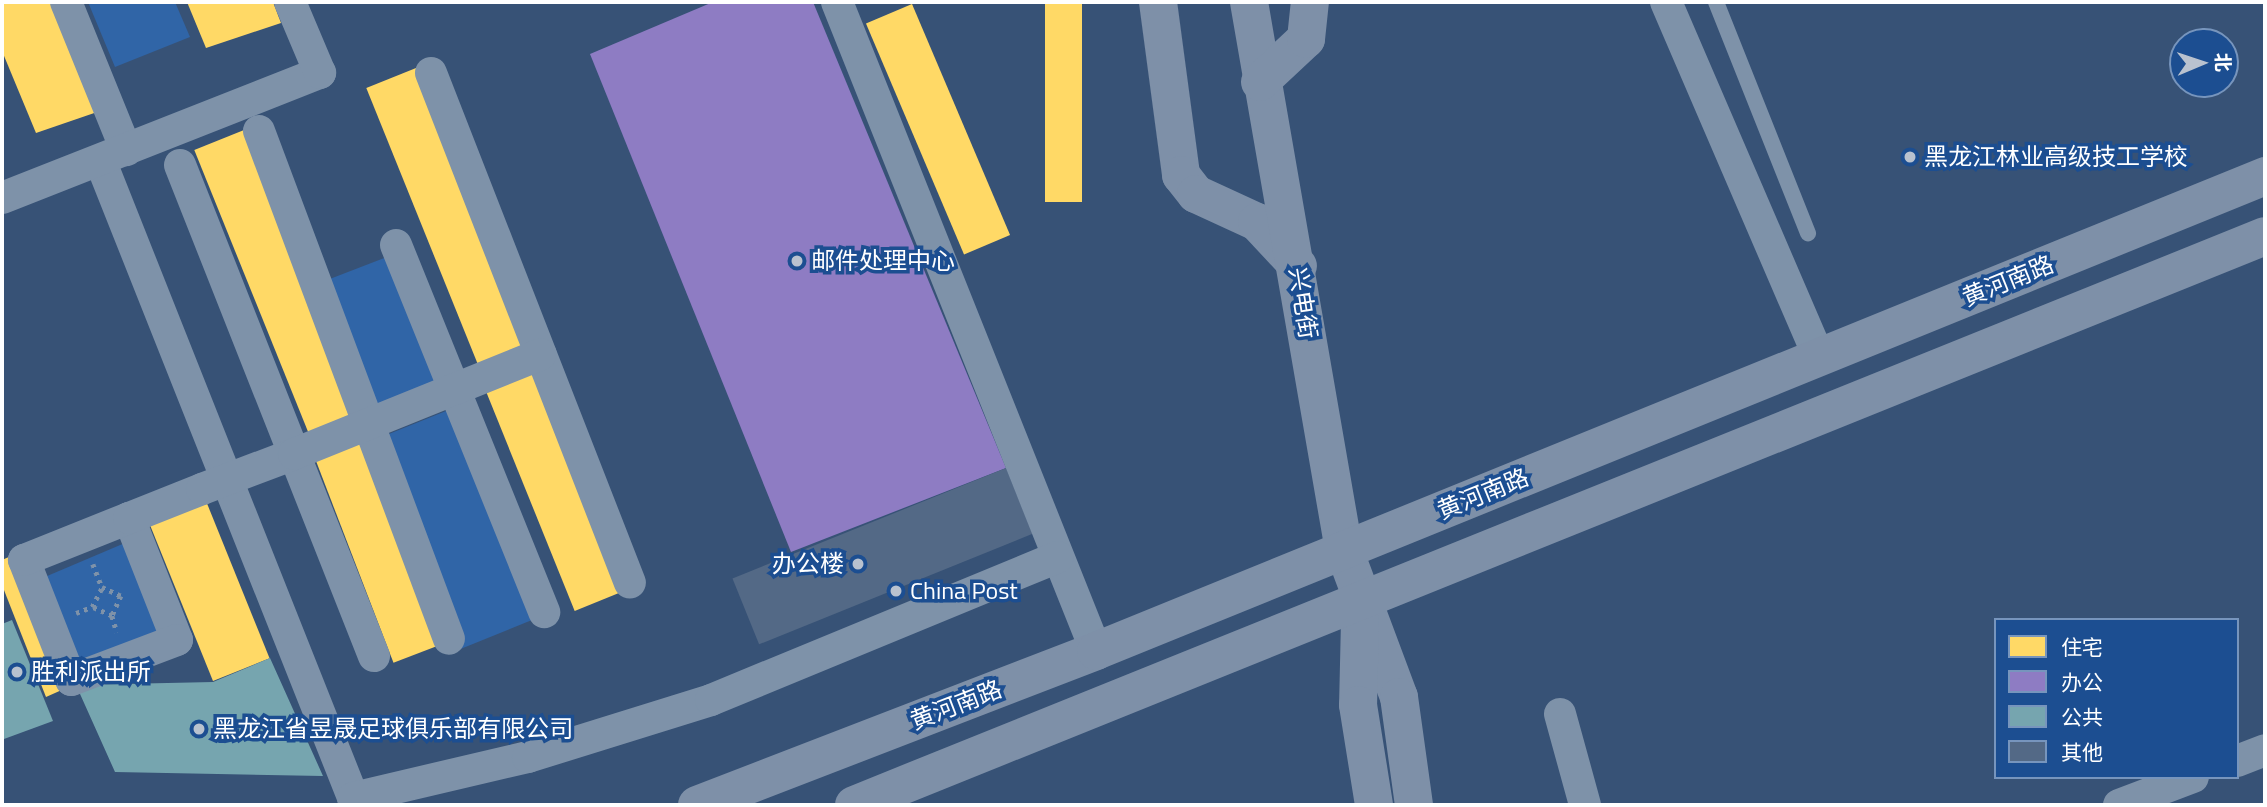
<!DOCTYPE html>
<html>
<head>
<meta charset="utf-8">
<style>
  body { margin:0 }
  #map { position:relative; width:2267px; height:807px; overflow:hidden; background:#375276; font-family:"Titillium Web","Noto Sans SC",sans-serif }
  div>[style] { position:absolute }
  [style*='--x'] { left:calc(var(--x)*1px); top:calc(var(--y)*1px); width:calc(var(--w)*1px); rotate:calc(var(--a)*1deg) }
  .green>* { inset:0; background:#3065a7; transform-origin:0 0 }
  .homes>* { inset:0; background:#ffd966; transform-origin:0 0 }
  .offices>* { inset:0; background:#8e7cc3 }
  .public>* { inset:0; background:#76a5af }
  .building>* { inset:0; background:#536986; transform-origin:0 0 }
  .path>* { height:4.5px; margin-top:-2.25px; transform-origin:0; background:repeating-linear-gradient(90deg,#7e92a9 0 3.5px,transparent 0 8.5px) }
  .service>* { height:16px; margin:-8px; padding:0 8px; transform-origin:8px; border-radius:8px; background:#7e92a9 }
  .minor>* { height:32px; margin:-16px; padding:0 16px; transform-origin:16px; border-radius:16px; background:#7e92a9 }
  .primary>* { height:38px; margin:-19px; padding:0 19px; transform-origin:19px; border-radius:19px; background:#7e90a8 }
  .dots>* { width:19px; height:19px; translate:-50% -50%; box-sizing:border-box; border:4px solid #1c4e91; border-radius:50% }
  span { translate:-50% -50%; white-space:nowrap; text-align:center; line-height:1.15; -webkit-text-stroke:7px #1c4e91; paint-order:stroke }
  .poi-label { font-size:24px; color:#fff }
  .left { translate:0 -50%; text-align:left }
  .right { translate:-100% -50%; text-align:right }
  .street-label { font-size:24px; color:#fff }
  .frame { position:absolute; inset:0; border:4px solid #fff; pointer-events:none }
  .legend { position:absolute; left:1994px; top:618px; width:245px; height:161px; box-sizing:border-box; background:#1c4e91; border:2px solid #7795bd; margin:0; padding:9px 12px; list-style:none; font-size:21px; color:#fff }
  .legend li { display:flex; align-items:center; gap:14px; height:35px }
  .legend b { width:35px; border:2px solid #7795bd }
  .north { position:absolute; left:2169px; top:28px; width:70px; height:70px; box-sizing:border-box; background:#1c4e91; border:2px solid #7795bd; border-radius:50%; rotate:88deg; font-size:19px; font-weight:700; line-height:28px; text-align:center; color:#fff }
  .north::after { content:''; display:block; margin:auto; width:24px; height:32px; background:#b9c2cf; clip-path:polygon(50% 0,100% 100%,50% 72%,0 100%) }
</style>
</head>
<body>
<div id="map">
  <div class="green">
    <i style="clip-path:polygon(88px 2px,175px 2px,190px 37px,115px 67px)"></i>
    <i style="left:392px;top:255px;width:135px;height:75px;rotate:69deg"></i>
    <i style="left:451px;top:409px;width:226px;height:83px;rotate:68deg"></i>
    <i style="left:132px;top:540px;width:95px;height:96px;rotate:67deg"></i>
  </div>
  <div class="homes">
    <i style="clip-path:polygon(2px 2px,59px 2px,103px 110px,36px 133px,2px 51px)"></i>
    <i style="clip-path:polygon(187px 2px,273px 2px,281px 23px,206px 48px)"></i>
    <i style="left:1045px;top:2px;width:37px;height:200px"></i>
    <i style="left:912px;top:4px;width:251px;height:50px;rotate:67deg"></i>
    <i style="left:421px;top:66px;width:305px;height:59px;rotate:68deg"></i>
    <i style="left:249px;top:128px;width:305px;height:59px;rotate:68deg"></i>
    <i style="left:538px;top:368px;width:239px;height:57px;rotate:68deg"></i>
    <i style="left:367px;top:432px;width:225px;height:58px;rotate:69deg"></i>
    <i style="left:204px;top:496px;width:175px;height:61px;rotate:68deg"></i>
    <i style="clip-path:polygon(11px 556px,64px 689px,46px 697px,2px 585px,2px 560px)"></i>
  </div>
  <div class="offices">
    <i style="clip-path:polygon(713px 2px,813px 2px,1006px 468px,791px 552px,590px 54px)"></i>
  </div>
  <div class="public">
    <i style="clip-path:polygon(12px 620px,53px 721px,4px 739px,2px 624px)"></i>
    <i style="clip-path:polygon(270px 658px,323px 776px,115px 772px,76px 685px,213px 682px)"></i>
  </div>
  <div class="building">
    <i style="left:1006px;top:468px;width:71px;height:295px;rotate:68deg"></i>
  </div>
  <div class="path">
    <i style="--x:93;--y:564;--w:25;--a:69"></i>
    <i style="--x:102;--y:587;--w:21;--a:25"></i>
    <i style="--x:121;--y:596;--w:22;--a:114"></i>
    <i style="--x:112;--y:616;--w:22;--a:-156"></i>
    <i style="--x:92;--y:607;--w:22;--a:-63"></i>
    <i style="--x:76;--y:613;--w:17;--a:-21"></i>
    <i style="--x:112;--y:616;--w:17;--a:73"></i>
  </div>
  <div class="service">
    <i style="--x:1716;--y:2;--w:249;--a:68.3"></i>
  </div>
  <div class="minor">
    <i style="--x:66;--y:2;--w:160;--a:67.9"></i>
    <i style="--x:837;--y:2;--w:699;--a:68.24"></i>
    <i style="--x:1666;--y:2;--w:389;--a:66.7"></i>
    <i style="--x:431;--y:73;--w:547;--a:68.68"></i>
    <i style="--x:259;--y:131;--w:542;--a:69.49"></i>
    <i style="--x:100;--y:160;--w:694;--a:68.35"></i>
    <i style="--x:180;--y:165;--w:528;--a:68.44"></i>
    <i style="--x:2;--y:198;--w:342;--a:-21.5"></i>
    <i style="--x:320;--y:73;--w:77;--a:-112.9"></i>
    <i style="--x:396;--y:245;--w:396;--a:68"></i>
    <i style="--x:129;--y:518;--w:131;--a:68.5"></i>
    <i style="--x:177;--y:640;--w:113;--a:159.3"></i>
    <i style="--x:71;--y:680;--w:129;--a:-111.4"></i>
    <i style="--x:24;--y:560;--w:113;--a:-21.8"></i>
    <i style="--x:129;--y:518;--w:79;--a:-21.7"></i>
    <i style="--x:202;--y:489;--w:98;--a:-20.8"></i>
    <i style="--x:294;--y:454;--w:266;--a:-22"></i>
    <i style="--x:1560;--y:714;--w:94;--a:74.6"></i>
    <i style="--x:2237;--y:761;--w:30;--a:-21"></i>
    <i style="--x:353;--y:798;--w:180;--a:-13.2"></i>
    <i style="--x:528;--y:757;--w:192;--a:-17.3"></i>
    <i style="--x:711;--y:700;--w:375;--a:-22.4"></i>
    <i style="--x:2119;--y:805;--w:79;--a:-20.7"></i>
  </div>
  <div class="primary">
    <i style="--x:1158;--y:2;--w:175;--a:82.4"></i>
    <i style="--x:1181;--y:175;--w:24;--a:52"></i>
    <i style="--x:1196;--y:194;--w:67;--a:24.7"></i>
    <i style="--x:1257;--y:222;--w:60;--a:47"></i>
    <i style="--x:1249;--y:2;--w:556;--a:80.17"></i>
    <i style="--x:1344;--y:550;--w:157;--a:69.5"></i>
    <i style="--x:1399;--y:697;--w:109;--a:82.1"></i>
    <i style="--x:1260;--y:82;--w:63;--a:-43.1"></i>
    <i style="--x:1306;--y:39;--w:37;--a:-84"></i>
    <i style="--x:1360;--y:620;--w:85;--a:91.3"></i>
    <i style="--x:1358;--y:705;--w:101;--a:80.9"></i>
    <i style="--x:697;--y:805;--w:428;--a:-21.1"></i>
    <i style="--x:1096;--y:651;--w:1262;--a:-22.11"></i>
    <i style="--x:854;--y:805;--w:1521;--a:-21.96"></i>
  </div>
  <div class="dots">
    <i style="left:1910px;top:157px;background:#b9c2cf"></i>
    <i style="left:797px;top:261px;background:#b9c2cf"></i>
    <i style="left:858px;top:564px;background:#b9c2cf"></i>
    <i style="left:896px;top:591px;background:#b9c2cf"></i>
    <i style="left:17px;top:672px;background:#b9c2cf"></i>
    <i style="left:199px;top:729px;background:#b9c2cf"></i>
  </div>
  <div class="poi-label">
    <span class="left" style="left:1924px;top:157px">黑龙江林业高级技工学校</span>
    <span class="left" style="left:811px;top:261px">邮件处理中心</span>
    <span class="right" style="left:844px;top:564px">办公楼</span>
    <span class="left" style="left:910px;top:591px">China Post</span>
    <span class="left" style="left:31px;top:672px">胜利派出所</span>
    <span class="left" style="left:213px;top:729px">黑龙江省昱晟足球俱乐部有限公司</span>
  </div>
  <div class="street-label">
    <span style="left:2008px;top:281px;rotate:-22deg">黄河南路</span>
    <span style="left:1303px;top:303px;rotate:81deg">兴电街</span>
    <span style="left:1483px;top:494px;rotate:-22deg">黄河南路</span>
    <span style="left:956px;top:705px;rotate:-21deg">黄河南路</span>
  </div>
  <div class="frame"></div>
  <ul class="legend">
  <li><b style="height:19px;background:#ffd966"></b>住宅</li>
  <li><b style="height:19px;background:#8e7cc3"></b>办公</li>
  <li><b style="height:19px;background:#76a5af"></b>公共</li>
  <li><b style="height:19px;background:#536986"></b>其他</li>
  </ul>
  <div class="north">北</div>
</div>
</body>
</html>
